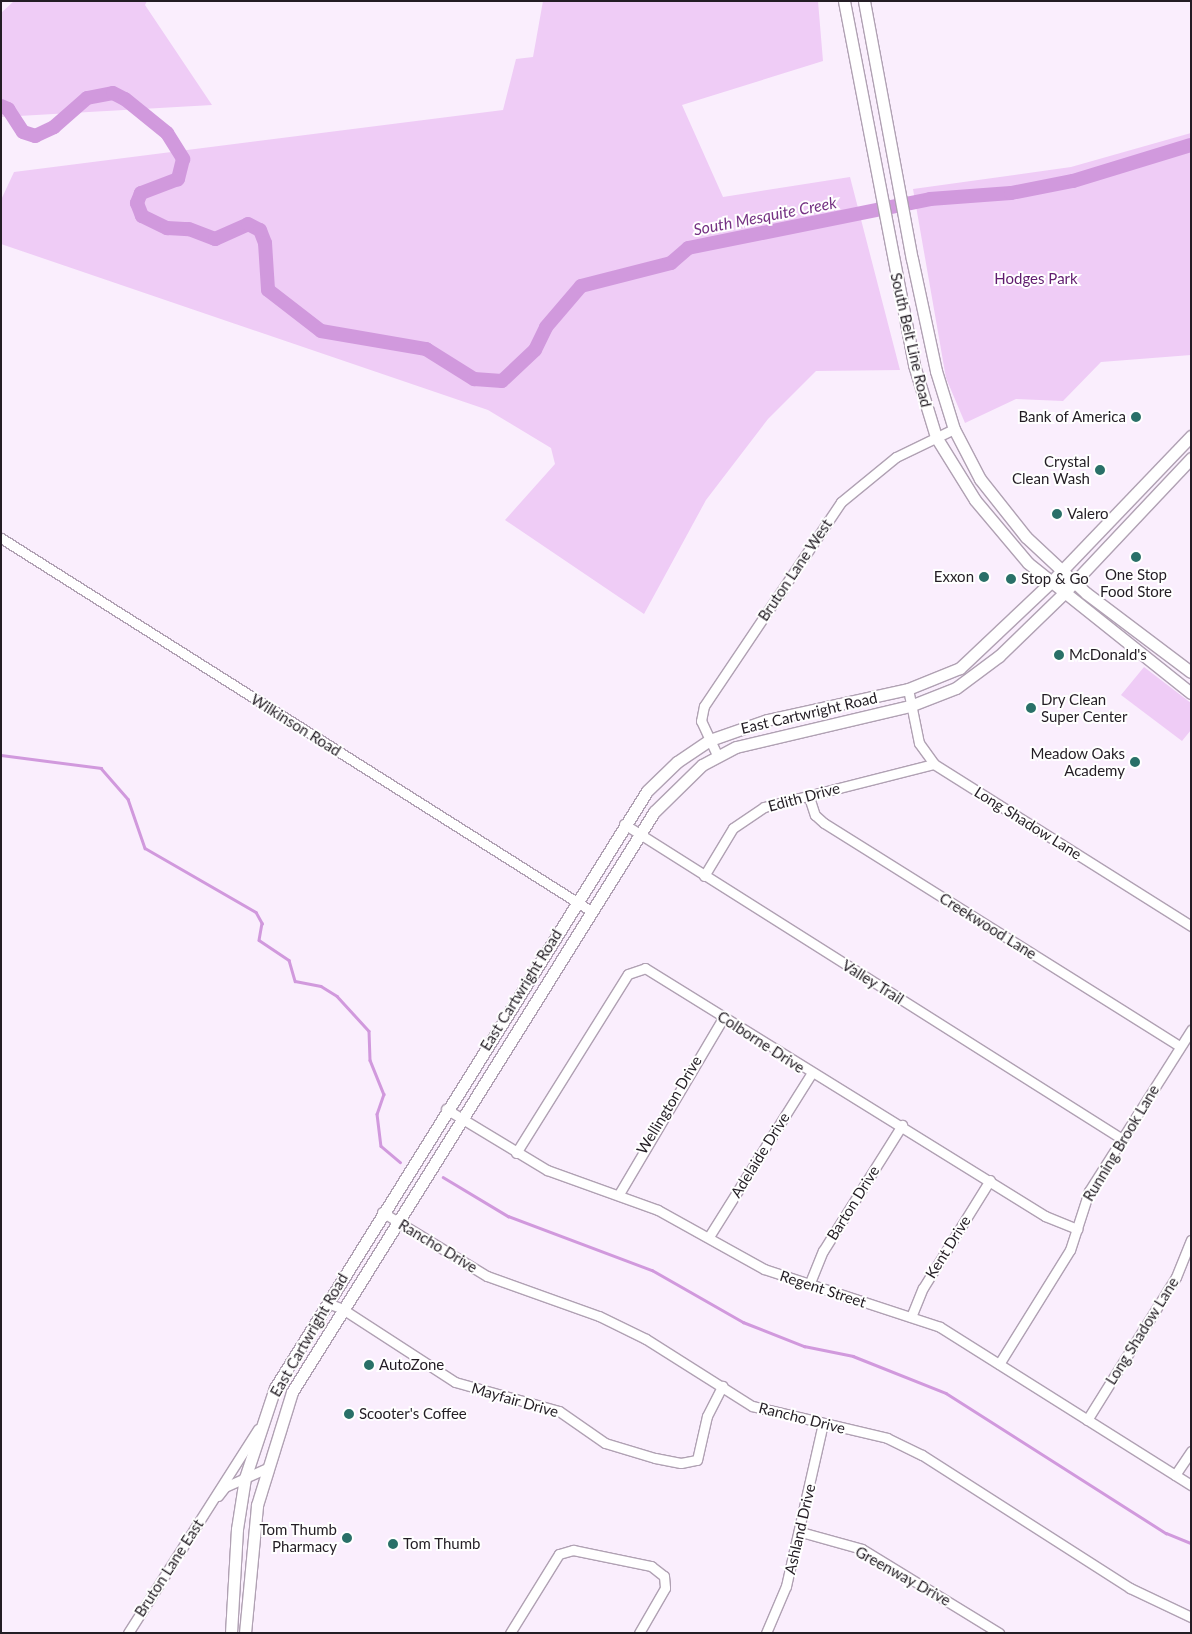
<!DOCTYPE html>
<html>
<head>
<meta charset="utf-8">
<style>
  body { margin:0 }
  #map { position:relative; width:1192px; height:1634px; overflow:hidden; background:#faeefd; font-family:Lato,sans-serif }
  div>[style] { position:absolute }
  [style*='--x'] { left:calc(var(--x)*1px); top:calc(var(--y)*1px); width:calc(var(--w)*1px); rotate:calc(var(--a)*1deg) }
  .green>* { inset:0; background:#efccf6 }
  .stream>* { height:2.5px; margin:-1.25px; padding:0 1.25px; transform-origin:1.25px; border-radius:1.25px; background:#d199dd }
  .river>* { height:14px; margin:-7px; padding:0 7px; transform-origin:7px; border-radius:7px; background:#d199dd }
  .roads { filter:drop-shadow(1px 0 #b0a1b3) drop-shadow(-1px 0 #b0a1b3) drop-shadow(0 1px #b0a1b3) drop-shadow(0 -1px #b0a1b3) }
  .minor>* { height:9px; margin:-4.5px; padding:0 4.5px; transform-origin:4.5px; border-radius:4.5px; background:#fff }
  .major>* { height:11px; margin:-5.5px; padding:0 5.5px; transform-origin:5.5px; border-radius:5.5px; background:#fff }
  .dots>* { width:14px; height:14px; translate:-50% -50%; box-sizing:border-box; border:2px solid #fff; border-radius:50% }
  span { translate:-50% -50%; white-space:nowrap; text-align:center; line-height:1.15; -webkit-text-stroke:4px #fff; paint-order:stroke }
  .park-label { font-size:15px; color:#601c6e }
  .street-label { font-size:15px; color:#231d24 }
  .poi-label { font-size:15px; color:#231d24 }
  .right { translate:-100% -50%; text-align:right }
  .left { translate:0 -50%; text-align:left }
  .water-label { font-size:16px; color:#753283; font-style:italic }
  .frame { position:absolute; inset:0; border:2px solid #231d24; pointer-events:none }
</style>
</head>
<body>
<div id="map">
  <div class="green">
    <i style="clip-path:polygon(14px 1px,147px 1px,145px 5px,212px 105px,1px 117px,1px 13px)"></i>
    <i style="clip-path:polygon(543px 1px,818px 1px,823px 61px,682px 105px,723px 197px,850px 177px,900px 370px,816px 371px,768px 419px,706px 500px,644px 614px,505px 520px,555px 464px,551px 448px,488px 410px,1px 244px,1px 200px,14px 172px,503px 110px,516px 59px,533px 57px)"></i>
    <i style="clip-path:polygon(1191px 133px,1191px 355px,1101px 362px,1063px 401px,1016px 399px,965px 423px,946px 378px,913px 189px,1071px 167px)"></i>
    <i style="clip-path:polygon(1144px 667px,1191px 703px,1191px 730px,1182px 741px,1121px 695px)"></i>
  </div>
  <div class="stream">
    <i style="--x:1;--y:755;--w:101;--a:7.4"></i>
    <i style="--x:101;--y:768;--w:41;--a:48.9"></i>
    <i style="--x:128;--y:799;--w:52;--a:70.9"></i>
    <i style="--x:145;--y:848;--w:128;--a:30"></i>
    <i style="--x:256;--y:912;--w:13;--a:61"></i>
    <i style="--x:262;--y:923;--w:17;--a:100"></i>
    <i style="--x:259;--y:940;--w:36;--a:34"></i>
    <i style="--x:289;--y:960;--w:22;--a:74"></i>
    <i style="--x:295;--y:981;--w:26;--a:11"></i>
    <i style="--x:321;--y:986;--w:19;--a:32"></i>
    <i style="--x:337;--y:996;--w:47;--a:47.6"></i>
    <i style="--x:369;--y:1031;--w:29;--a:88"></i>
    <i style="--x:370;--y:1060;--w:37;--a:68"></i>
    <i style="--x:384;--y:1094;--w:21;--a:109"></i>
    <i style="--x:377;--y:1114;--w:32;--a:83"></i>
    <i style="--x:381;--y:1146;--w:25;--a:40"></i>
    <i style="--x:443;--y:1177;--w:76;--a:31"></i>
    <i style="--x:508;--y:1216;--w:154;--a:20.6"></i>
    <i style="--x:652;--y:1270;--w:105;--a:29.7"></i>
    <i style="--x:743;--y:1322;--w:66;--a:21.5"></i>
    <i style="--x:804;--y:1346;--w:50;--a:11.5"></i>
    <i style="--x:853;--y:1356;--w:100;--a:21.7"></i>
    <i style="--x:946;--y:1393;--w:261;--a:32.5"></i>
    <i style="--x:1166;--y:1533;--w:27;--a:22"></i>
  </div>
  <div class="river">
    <i style="--x:1;--y:106;--w:8;--a:23"></i>
    <i style="--x:8;--y:109;--w:27;--a:57"></i>
    <i style="--x:23;--y:132;--w:13;--a:18"></i>
    <i style="--x:35;--y:136;--w:21;--a:-25"></i>
    <i style="--x:54;--y:127;--w:44;--a:-41.3"></i>
    <i style="--x:87;--y:98;--w:26;--a:-11"></i>
    <i style="--x:113;--y:93;--w:13;--a:27"></i>
    <i style="--x:125;--y:99;--w:54;--a:39"></i>
    <i style="--x:167;--y:133;--w:31;--a:58"></i>
    <i style="--x:183;--y:159;--w:21;--a:104"></i>
    <i style="--x:178;--y:179;--w:40;--a:159"></i>
    <i style="--x:141;--y:193;--w:11;--a:112"></i>
    <i style="--x:137;--y:203;--w:14;--a:69"></i>
    <i style="--x:142;--y:216;--w:28;--a:26"></i>
    <i style="--x:167;--y:228;--w:22;--a:3"></i>
    <i style="--x:189;--y:229;--w:28;--a:21"></i>
    <i style="--x:215;--y:239;--w:36;--a:-24"></i>
    <i style="--x:248;--y:224;--w:13;--a:27"></i>
    <i style="--x:260;--y:230;--w:14;--a:69"></i>
    <i style="--x:265;--y:243;--w:47;--a:86.3"></i>
    <i style="--x:268;--y:290;--w:67;--a:37.7"></i>
    <i style="--x:321;--y:331;--w:107;--a:9.7"></i>
    <i style="--x:426;--y:349;--w:57;--a:32"></i>
    <i style="--x:474;--y:379;--w:28;--a:4"></i>
    <i style="--x:502;--y:381;--w:45;--a:-43.2"></i>
    <i style="--x:535;--y:350;--w:25;--a:-64"></i>
    <i style="--x:546;--y:327;--w:54;--a:-49.5"></i>
    <i style="--x:581;--y:286;--w:93;--a:-14.3"></i>
    <i style="--x:671;--y:263;--w:23;--a:-41"></i>
    <i style="--x:688;--y:248;--w:247;--a:-11.4"></i>
    <i style="--x:930;--y:199;--w:81;--a:-4.2"></i>
    <i style="--x:1011;--y:193;--w:63;--a:-11"></i>
    <i style="--x:1073;--y:181;--w:123;--a:-17"></i>
  </div>
  <div class="roads">
    <div class="minor">
      <i style="--x:1;--y:538;--w:698;--a:32.3"></i>
      <i style="--x:908;--y:689;--w:55;--a:78.5"></i>
      <i style="--x:919;--y:743;--w:26;--a:54"></i>
      <i style="--x:934;--y:764;--w:304;--a:32.2"></i>
      <i style="--x:718;--y:757;--w:40;--a:-115"></i>
      <i style="--x:701;--y:721;--w:15;--a:-79"></i>
      <i style="--x:704;--y:706;--w:246;--a:-56.1"></i>
      <i style="--x:841;--y:502;--w:71;--a:-39.3"></i>
      <i style="--x:896;--y:457;--w:64;--a:-25.8"></i>
      <i style="--x:808;--y:794;--w:22;--a:72"></i>
      <i style="--x:815;--y:815;--w:12;--a:42"></i>
      <i style="--x:824;--y:823;--w:420;--a:32.1"></i>
      <i style="--x:624;--y:824;--w:589;--a:32.31"></i>
      <i style="--x:704;--y:876;--w:56;--a:-58.9"></i>
      <i style="--x:733;--y:828;--w:37;--a:-34"></i>
      <i style="--x:764;--y:807;--w:175;--a:-14.2"></i>
      <i style="--x:446;--y:1109;--w:118;--a:31.1"></i>
      <i style="--x:547;--y:1170;--w:118;--a:19.8"></i>
      <i style="--x:658;--y:1210;--w:121;--a:29.1"></i>
      <i style="--x:764;--y:1269;--w:185;--a:18.2"></i>
      <i style="--x:940;--y:1327;--w:297;--a:32.2"></i>
      <i style="--x:516;--y:1153;--w:211;--a:-58"></i>
      <i style="--x:628;--y:974;--w:18;--a:-19"></i>
      <i style="--x:645;--y:968;--w:471;--a:31.8"></i>
      <i style="--x:1045;--y:1216;--w:35;--a:22"></i>
      <i style="--x:619;--y:1194;--w:204;--a:-59.4"></i>
      <i style="--x:382;--y:1212;--w:123;--a:31.4"></i>
      <i style="--x:487;--y:1276;--w:119;--a:19.7"></i>
      <i style="--x:599;--y:1316;--w:52;--a:26.1"></i>
      <i style="--x:646;--y:1339;--w:125;--a:32.3"></i>
      <i style="--x:752;--y:1406;--w:139;--a:13.3"></i>
      <i style="--x:887;--y:1438;--w:39;--a:26"></i>
      <i style="--x:922;--y:1455;--w:247;--a:32.6"></i>
      <i style="--x:1130;--y:1588;--w:68;--a:25.4"></i>
      <i style="--x:710;--y:1235;--w:190;--a:-57.9"></i>
      <i style="--x:809;--y:1285;--w:37;--a:-68"></i>
      <i style="--x:823;--y:1251;--w:149;--a:-57.9"></i>
      <i style="--x:327;--y:1303;--w:15;--a:20"></i>
      <i style="--x:341;--y:1308;--w:136;--a:33"></i>
      <i style="--x:455;--y:1382;--w:108;--a:15.6"></i>
      <i style="--x:559;--y:1411;--w:56;--a:34.8"></i>
      <i style="--x:605;--y:1443;--w:52;--a:16.7"></i>
      <i style="--x:655;--y:1458;--w:26;--a:11"></i>
      <i style="--x:681;--y:1463;--w:16;--a:-11"></i>
      <i style="--x:697;--y:1460;--w:45;--a:-77.2"></i>
      <i style="--x:707;--y:1416;--w:34;--a:-63"></i>
      <i style="--x:911;--y:1317;--w:31;--a:-68"></i>
      <i style="--x:923;--y:1288;--w:127;--a:-58.2"></i>
      <i style="--x:999;--y:1364;--w:134;--a:-58.1"></i>
      <i style="--x:1070;--y:1250;--w:62;--a:-72.1"></i>
      <i style="--x:1089;--y:1191;--w:191;--a:-57.6"></i>
      <i style="--x:1087;--y:1420;--w:168;--a:-58.1"></i>
      <i style="--x:1176;--y:1277;--w:40;--a:-68"></i>
      <i style="--x:1175;--y:1475;--w:29;--a:-56"></i>
      <i style="--x:218;--y:1496;--w:11;--a:-52"></i>
      <i style="--x:225;--y:1487;--w:46;--a:-24.3"></i>
      <i style="--x:801;--y:1532;--w:63;--a:15.6"></i>
      <i style="--x:862;--y:1549;--w:161;--a:31.5"></i>
      <i style="--x:128;--y:1633;--w:242;--a:-57.5"></i>
      <i style="--x:510;--y:1633;--w:93;--a:-58.2"></i>
      <i style="--x:559;--y:1554;--w:15;--a:-16"></i>
      <i style="--x:573;--y:1550;--w:80;--a:11.6"></i>
      <i style="--x:651;--y:1566;--w:16;--a:38"></i>
      <i style="--x:664;--y:1576;--w:12;--a:85"></i>
      <i style="--x:665;--y:1588;--w:52;--a:120"></i>
      <i style="--x:766;--y:1633;--w:51;--a:-66.9"></i>
      <i style="--x:786;--y:1586;--w:167;--a:-77.2"></i>
    </div>
    <div class="major">
      <i style="--x:844;--y:1;--w:371;--a:79.1"></i>
      <i style="--x:914;--y:365;--w:75;--a:73"></i>
      <i style="--x:936;--y:437;--w:74;--a:58.2"></i>
      <i style="--x:975;--y:500;--w:82;--a:49.9"></i>
      <i style="--x:1028;--y:563;--w:208;--a:38.6"></i>
      <i style="--x:864;--y:1;--w:262;--a:79.5"></i>
      <i style="--x:912;--y:259;--w:115;--a:77.9"></i>
      <i style="--x:936;--y:371;--w:61;--a:72.8"></i>
      <i style="--x:954;--y:429;--w:56;--a:62.5"></i>
      <i style="--x:980;--y:479;--w:74;--a:51.6"></i>
      <i style="--x:1026;--y:537;--w:82;--a:43"></i>
      <i style="--x:1086;--y:593;--w:131;--a:37"></i>
      <i style="--x:231;--y:1633;--w:104;--a:-86.7"></i>
      <i style="--x:237;--y:1529;--w:52;--a:-81.1"></i>
      <i style="--x:245;--y:1478;--w:95;--a:-71.6"></i>
      <i style="--x:275;--y:1388;--w:703;--a:-58.07"></i>
      <i style="--x:647;--y:791;--w:42;--a:-44"></i>
      <i style="--x:677;--y:762;--w:40;--a:-34"></i>
      <i style="--x:710;--y:740;--w:60;--a:-19.3"></i>
      <i style="--x:767;--y:720;--w:144;--a:-12.4"></i>
      <i style="--x:908;--y:689;--w:56;--a:-22"></i>
      <i style="--x:960;--y:668;--w:124;--a:-43.4"></i>
      <i style="--x:1050;--y:583;--w:204;--a:-46.2"></i>
      <i style="--x:245;--y:1633;--w:129;--a:-84.6"></i>
      <i style="--x:257;--y:1505;--w:118;--a:-72.8"></i>
      <i style="--x:292;--y:1392;--w:684;--a:-58.03"></i>
      <i style="--x:654;--y:812;--w:67;--a:-44.4"></i>
      <i style="--x:702;--y:765;--w:38;--a:-28"></i>
      <i style="--x:736;--y:747;--w:179;--a:-13.3"></i>
      <i style="--x:910;--y:706;--w:49;--a:-21.4"></i>
      <i style="--x:956;--y:688;--w:54;--a:-36.7"></i>
      <i style="--x:999;--y:656;--w:89;--a:-44.1"></i>
      <i style="--x:1063;--y:594;--w:187;--a:-46.7"></i>
    </div>
  </div>
  <div class="dots">
    <i style="left:1136px;top:417px;background:#297068"></i>
    <i style="left:1100px;top:470px;background:#297068"></i>
    <i style="left:1057px;top:514px;background:#297068"></i>
    <i style="left:1136px;top:557px;background:#297068"></i>
    <i style="left:984px;top:577px;background:#297068"></i>
    <i style="left:1011px;top:579px;background:#297068"></i>
    <i style="left:1059px;top:655px;background:#297068"></i>
    <i style="left:1031px;top:708px;background:#297068"></i>
    <i style="left:1135px;top:762px;background:#297068"></i>
    <i style="left:369px;top:1365px;background:#297068"></i>
    <i style="left:349px;top:1414px;background:#297068"></i>
    <i style="left:347px;top:1538px;background:#297068"></i>
    <i style="left:393px;top:1544px;background:#297068"></i>
  </div>
  <div class="park-label">
    <span style="left:1036px;top:279px">Hodges Park</span>
  </div>
  <div class="street-label">
    <span style="left:911px;top:340px;rotate:77deg">South Belt Line Road</span>
    <span style="left:795px;top:570px;rotate:-56deg">Bruton Lane West</span>
    <span style="left:809px;top:713px;rotate:-13deg">East Cartwright Road</span>
    <span style="left:296px;top:725px;rotate:32deg">Wilkinson Road</span>
    <span style="left:804px;top:797px;rotate:-15deg">Edith Drive</span>
    <span style="left:1028px;top:823px;rotate:32deg">Long Shadow Lane</span>
    <span style="left:988px;top:926px;rotate:32deg">Creekwood Lane</span>
    <span style="left:873px;top:982px;rotate:32deg">Valley Trail</span>
    <span style="left:521px;top:990px;rotate:-58deg">East Cartwright Road</span>
    <span style="left:761px;top:1042px;rotate:33deg">Colborne Drive</span>
    <span style="left:669px;top:1105px;rotate:-59deg">Wellington Drive</span>
    <span style="left:1121px;top:1143px;rotate:-59deg">Running Brook Lane</span>
    <span style="left:760px;top:1155px;rotate:-58deg">Adelaide Drive</span>
    <span style="left:853px;top:1203px;rotate:-58deg">Barton Drive</span>
    <span style="left:438px;top:1246px;rotate:31deg">Rancho Drive</span>
    <span style="left:948px;top:1247px;rotate:-58deg">Kent Drive</span>
    <span style="left:823px;top:1289px;rotate:18deg">Regent Street</span>
    <span style="left:1142px;top:1331px;rotate:-58deg">Long Shadow Lane</span>
    <span style="left:309px;top:1335px;rotate:-60deg">East Cartwright Road</span>
    <span style="left:515px;top:1400px;rotate:16deg">Mayfair Drive</span>
    <span style="left:802px;top:1418px;rotate:14deg">Rancho Drive</span>
    <span style="left:800px;top:1529px;rotate:-77deg">Ashland Drive</span>
    <span style="left:169px;top:1568px;rotate:-57deg">Bruton Lane East</span>
    <span style="left:903px;top:1576px;rotate:29deg">Greenway Drive</span>
  </div>
  <div class="poi-label">
    <span class="right" style="left:1126px;top:417px">Bank of America</span>
    <span class="right" style="left:1090px;top:470px">Crystal<br>Clean Wash</span>
    <span class="left" style="left:1067px;top:514px">Valero</span>
    <span style="left:1136px;top:583px">One Stop<br>Food Store</span>
    <span class="right" style="left:974px;top:577px">Exxon</span>
    <span class="left" style="left:1021px;top:579px">Stop &amp; Go</span>
    <span class="left" style="left:1069px;top:655px">McDonald's</span>
    <span class="left" style="left:1041px;top:708px">Dry Clean<br>Super Center</span>
    <span class="right" style="left:1125px;top:762px">Meadow Oaks<br>Academy</span>
    <span class="left" style="left:379px;top:1365px">AutoZone</span>
    <span class="left" style="left:359px;top:1414px">Scooter's Coffee</span>
    <span class="right" style="left:337px;top:1538px">Tom Thumb<br>Pharmacy</span>
    <span class="left" style="left:403px;top:1544px">Tom Thumb</span>
  </div>
  <div class="water-label">
    <span style="left:765px;top:216px;rotate:-11deg">South Mesquite Creek</span>
  </div>
  <div class="frame"></div>
</div>
</body>
</html>
